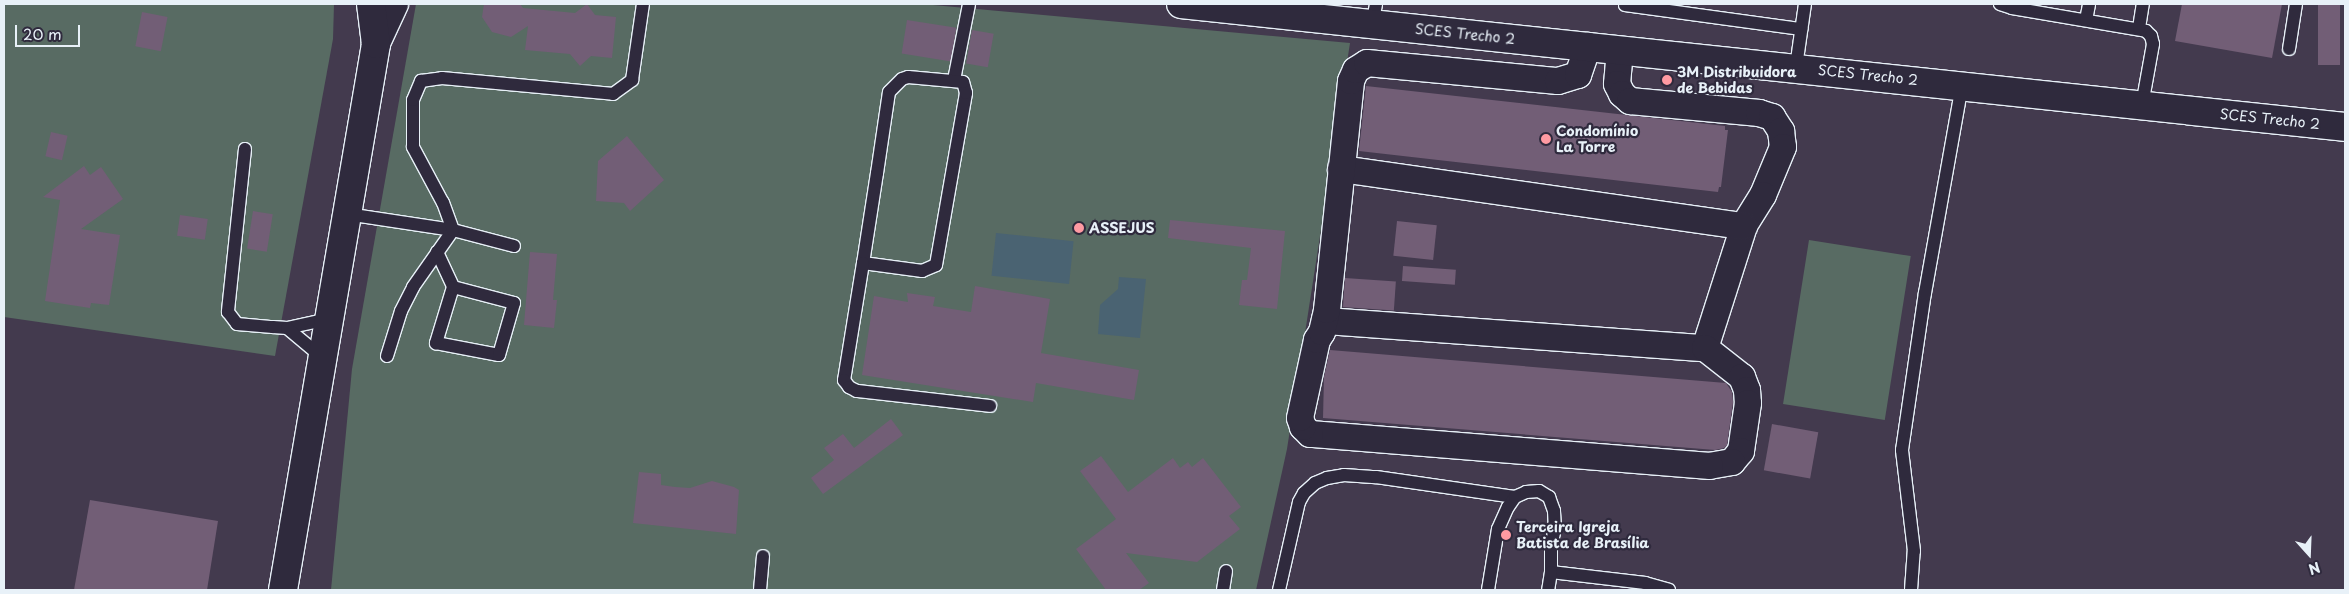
<!DOCTYPE html>
<html>
<head>
<meta charset="utf-8">
<style>
  body { margin:0 }
  #map { position:relative; width:2349px; height:594px; overflow:hidden; background:#433a4e; font-family:"Playpen Sans",sans-serif }
  div>[style] { position:absolute }
  [style*='--x'] { left:calc(var(--x)*1px); top:calc(var(--y)*1px); width:calc(var(--w)*1px); rotate:calc(var(--a)*1deg) }
  .green>* { inset:0; background:#586b63; transform-origin:0 0 }
  .water>* { inset:0; background:#4a6372; transform-origin:0 0 }
  .building>* { inset:0; background:#725e76; transform-origin:0 0 }
  .roads { filter:drop-shadow(1px 0 #e8f1f8) drop-shadow(-1px 0 #e8f1f8) drop-shadow(0 1px #e8f1f8) drop-shadow(0 -1px #e8f1f8) }
  .service>* { height:12px; margin:-6px; padding:0 6px; transform-origin:6px; border-radius:6px; background:#2f2a3d }
  .minor>* { height:26px; margin:-13px; padding:0 13px; transform-origin:13px; border-radius:13px; background:#2f2a3d }
  .tertiary>* { height:28px; margin:-14px; padding:0 14px; transform-origin:14px; border-radius:14px; background:#2f2a3d }
  .dots>* { width:14px; height:14px; translate:-50% -50%; box-sizing:border-box; border:2px solid #2f2a3d; border-radius:50% }
  span { translate:-50% -50%; white-space:nowrap; text-align:center; line-height:1.15; -webkit-text-stroke:4.5px #2f2a3d; paint-order:stroke }
  .street-label { font-size:14px; color:#e8f1f8 }
  .poi-label { font-size:14px; color:#e8f1f8; font-weight:700 }
  .left { translate:0 -50%; text-align:left }
  .frame { position:absolute; inset:0; border:5px solid #e8f1f8; pointer-events:none }
  .north { position:absolute; left:2284px; top:529px; width:50px; height:50px; -webkit-text-stroke:4px #2f2a3d; paint-order:stroke; rotate:160deg; font-size:14px; font-weight:700; line-height:20px; text-align:center; color:#e8f1f8 }
  .north::after { content:''; display:block; margin:auto; width:18px; height:22px; background:#e8f1f8; clip-path:polygon(50% 0,100% 100%,50% 72%,0 100%) }
  .scale { position:absolute; left:15px; top:25px; width:65px; height:22px; box-sizing:border-box; border:2px solid #e8f1f8; border-top:0; padding-left:6px; font-size:15px; line-height:18px; white-space:nowrap; color:#e8f1f8; -webkit-text-stroke:4px #2f2a3d; paint-order:stroke }
</style>
</head>
<body>
<div id="map">
  <div class="green">
    <i style="clip-path:polygon(4px 4px,334px 4px,333px 39px,275px 356px,4px 317px)"></i>
    <i style="clip-path:polygon(416px 4px,922px 4px,1350px 43px,1287px 449px,1256px 590px,331px 590px,352px 369px)"></i>
    <i style="left:1809px;top:240px;width:103px;height:166px;rotate:9deg"></i>
  </div>
  <div class="water">
    <i style="left:996px;top:233px;width:78px;height:43px;rotate:6deg"></i>
    <i style="clip-path:polygon(1119px 277px,1146px 279px,1140px 338px,1098px 334px,1100px 305px,1118px 289px)"></i>
  </div>
  <div class="building">
    <i style="clip-path:polygon(484px 4px,520px 4px,523px 8px,575px 13px,587px 4px,595px 15px,616px 17px,612px 58px,591px 56px,580px 66px,570px 54px,525px 50px,528px 26px,511px 37px,492px 32px,482px 17px)"></i>
    <i style="clip-path:polygon(2182px 4px,2282px 4px,2272px 58px,2175px 41px)"></i>
    <i style="left:2318px;top:4px;width:22px;height:61px"></i>
    <i style="left:142px;top:12px;width:26px;height:35px;rotate:11deg"></i>
    <i style="left:907px;top:20px;width:50px;height:34px;rotate:9deg"></i>
    <i style="left:972px;top:30px;width:22px;height:34px;rotate:10deg"></i>
    <i style="clip-path:polygon(1366px 86px,1725px 126px,1725px 130px,1728px 130px,1721px 187px,1719px 187px,1718px 192px,1359px 151px)"></i>
    <i style="left:51px;top:132px;width:17px;height:25px;rotate:13deg"></i>
    <i style="clip-path:polygon(627px 136px,664px 180px,630px 211px,624px 203px,596px 201px,598px 161px)"></i>
    <i style="clip-path:polygon(84px 166px,90px 175px,101px 167px,123px 199px,81px 229px,120px 235px,109px 305px,91px 303px,90px 308px,45px 301px,60px 200px,43px 197px)"></i>
    <i style="left:253px;top:211px;width:20px;height:38px;rotate:9deg"></i>
    <i style="left:180px;top:215px;width:28px;height:21px;rotate:8deg"></i>
    <i style="clip-path:polygon(1170px 220px,1285px 231px,1277px 309px,1239px 305px,1242px 280px,1247px 280px,1251px 248px,1168px 238px)"></i>
    <i style="left:1397px;top:221px;width:40px;height:35px;rotate:6deg"></i>
    <i style="clip-path:polygon(530px 252px,557px 254px,553px 300px,557px 300px,554px 328px,524px 325px)"></i>
    <i style="left:1403px;top:266px;width:53px;height:15px;rotate:4deg"></i>
    <i style="left:1345px;top:278px;width:51px;height:29px;rotate:4deg"></i>
    <i style="clip-path:polygon(975px 286px,1050px 299px,1041px 353px,1139px 370px,1134px 400px,1036px 383px,1033px 402px,862px 375px,874px 296px,908px 302px,907px 293px,935px 297px,933px 306px,971px 312px)"></i>
    <i style="clip-path:polygon(1330px 350px,1726px 383px,1732px 392px,1733px 402px,1727px 445px,1724px 448px,1715px 450px,1323px 418px,1324px 377px)"></i>
    <i style="clip-path:polygon(891px 419px,903px 435px,823px 494px,811px 478px,834px 460px,824px 448px,843px 434px,854px 448px)"></i>
    <i style="left:1772px;top:424px;width:47px;height:47px;rotate:10deg"></i>
    <i style="clip-path:polygon(1101px 456px,1128px 492px,1173px 458px,1180px 468px,1188px 462px,1192px 467px,1203px 458px,1241px 507px,1229px 516px,1240px 529px,1197px 562px,1126px 553px,1149px 583px,1139px 590px,1106px 590px,1076px 549px,1116px 519px,1080px 471px)"></i>
    <i style="clip-path:polygon(639px 472px,661px 474px,661px 485px,675px 487px,690px 488px,712px 481px,734px 487px,739px 490px,736px 534px,633px 523px)"></i>
    <i style="clip-path:polygon(90px 500px,218px 521px,207px 590px,74px 590px)"></i>
  </div>
  <div class="roads">
    <div class="service">
      <i style="--x:2000;--y:4;--w:13;--a:18"></i>
      <i style="--x:2012;--y:8;--w:136;--a:9.7"></i>
      <i style="--x:2146;--y:31;--w:7;--a:45"></i>
      <i style="--x:2151;--y:36;--w:8;--a:76"></i>
      <i style="--x:2153;--y:44;--w:62;--a:100.2"></i>
      <i style="--x:1625;--y:5;--w:178;--a:7.8"></i>
      <i style="--x:2086;--y:20;--w:16;--a:-79"></i>
      <i style="--x:1372;--y:25;--w:21;--a:-79"></i>
      <i style="--x:2139;--y:28;--w:24;--a:-81"></i>
      <i style="--x:2289;--y:49;--w:46;--a:-81.2"></i>
      <i style="--x:1796;--y:67;--w:64;--a:-81.9"></i>
      <i style="--x:954;--y:80;--w:77;--a:-78.8"></i>
      <i style="--x:245;--y:149;--w:164;--a:96"></i>
      <i style="--x:228;--y:312;--w:15;--a:53"></i>
      <i style="--x:237;--y:324;--w:36;--a:5"></i>
      <i style="--x:273;--y:327;--w:14;--a:4"></i>
      <i style="--x:287;--y:328;--w:43;--a:-12.1"></i>
      <i style="--x:347;--y:214;--w:107;--a:8.6"></i>
      <i style="--x:453;--y:230;--w:63;--a:14.7"></i>
      <i style="--x:437;--y:252;--w:38;--a:65"></i>
      <i style="--x:453;--y:287;--w:59;--a:106.9"></i>
      <i style="--x:436;--y:343;--w:64;--a:10.8"></i>
      <i style="--x:499;--y:355;--w:54;--a:-73.9"></i>
      <i style="--x:514;--y:303;--w:63;--a:-165.3"></i>
      <i style="--x:863;--y:263;--w:60;--a:7.7"></i>
      <i style="--x:922;--y:271;--w:15;--a:-23"></i>
      <i style="--x:936;--y:265;--w:175;--a:-80.1"></i>
      <i style="--x:966;--y:93;--w:11;--a:-105"></i>
      <i style="--x:963;--y:82;--w:55;--a:-174.8"></i>
      <i style="--x:908;--y:77;--w:6;--a:162"></i>
      <i style="--x:902;--y:79;--w:18;--a:135"></i>
      <i style="--x:889;--y:92;--w:82;--a:98.4"></i>
      <i style="--x:877;--y:173;--w:91;--a:98.8"></i>
      <i style="--x:863;--y:263;--w:119;--a:99.2"></i>
      <i style="--x:844;--y:380;--w:9;--a:54"></i>
      <i style="--x:849;--y:387;--w:9;--a:27"></i>
      <i style="--x:857;--y:391;--w:134;--a:6.4"></i>
      <i style="--x:287;--y:328;--w:47;--a:39.8"></i>
      <i style="--x:387;--y:356;--w:47;--a:-72.7"></i>
      <i style="--x:401;--y:311;--w:27;--a:-63"></i>
      <i style="--x:413;--y:287;--w:70;--a:-54.9"></i>
      <i style="--x:453;--y:230;--w:29;--a:-110"></i>
      <i style="--x:443;--y:203;--w:64;--a:-118.2"></i>
      <i style="--x:413;--y:147;--w:47;--a:-90"></i>
      <i style="--x:413;--y:100;--w:21;--a:-67"></i>
      <i style="--x:421;--y:81;--w:21;--a:-8"></i>
      <i style="--x:442;--y:78;--w:172;--a:5.3"></i>
      <i style="--x:613;--y:94;--w:24;--a:-36"></i>
      <i style="--x:632;--y:80;--w:77;--a:-81.8"></i>
      <i style="--x:1551;--y:572;--w:95;--a:6.7"></i>
      <i style="--x:1645;--y:583;--w:25;--a:16"></i>
      <i style="--x:760;--y:590;--w:34;--a:-85"></i>
      <i style="--x:1223;--y:590;--w:19;--a:-81"></i>
      <i style="--x:1279;--y:590;--w:90;--a:-77.2"></i>
      <i style="--x:1299;--y:502;--w:10;--a:-61"></i>
      <i style="--x:1304;--y:493;--w:15;--a:-42"></i>
      <i style="--x:1315;--y:483;--w:13;--a:-23"></i>
      <i style="--x:1327;--y:478;--w:17;--a:-10"></i>
      <i style="--x:1344;--y:475;--w:32;--a:4"></i>
      <i style="--x:1376;--y:477;--w:140;--a:8.2"></i>
      <i style="--x:1488;--y:590;--w:62;--a:-80.7"></i>
      <i style="--x:1498;--y:529;--w:24;--a:-66"></i>
      <i style="--x:1508;--y:507;--w:12;--a:-55"></i>
      <i style="--x:1515;--y:497;--w:12;--a:-24"></i>
      <i style="--x:1526;--y:492;--w:13;--a:-4"></i>
      <i style="--x:1539;--y:491;--w:12;--a:31"></i>
      <i style="--x:1549;--y:497;--w:15;--a:70"></i>
      <i style="--x:1554;--y:511;--w:17;--a:87"></i>
      <i style="--x:1555;--y:528;--w:19;--a:102"></i>
      <i style="--x:1551;--y:547;--w:25;--a:90"></i>
      <i style="--x:1551;--y:572;--w:18;--a:99"></i>
      <i style="--x:1911;--y:590;--w:39;--a:-86"></i>
      <i style="--x:1914;--y:551;--w:102;--a:-96.8"></i>
      <i style="--x:1902;--y:450;--w:159;--a:-81.7"></i>
      <i style="--x:1925;--y:293;--w:211;--a:-79.9"></i>
    </div>
    <div class="minor">
      <i style="--x:1620;--y:50;--w:34;--a:95"></i>
      <i style="--x:1617;--y:84;--w:11;--a:63"></i>
      <i style="--x:1622;--y:94;--w:11;--a:41"></i>
      <i style="--x:1630;--y:101;--w:130;--a:5.3"></i>
      <i style="--x:1759;--y:113;--w:14;--a:17"></i>
      <i style="--x:1772;--y:117;--w:17;--a:57"></i>
      <i style="--x:1781;--y:131;--w:16;--a:83"></i>
      <i style="--x:1783;--y:147;--w:52;--a:112.6"></i>
      <i style="--x:1763;--y:195;--w:36;--a:122"></i>
      <i style="--x:1744;--y:226;--w:128;--a:107.7"></i>
      <i style="--x:1341;--y:169;--w:407;--a:8.1"></i>
      <i style="--x:1325;--y:321;--w:381;--a:4.1"></i>
      <i style="--x:1705;--y:348;--w:47;--a:38.1"></i>
      <i style="--x:1742;--y:377;--w:14;--a:69"></i>
      <i style="--x:1747;--y:390;--w:13;--a:86"></i>
      <i style="--x:1748;--y:403;--w:49;--a:98.3"></i>
      <i style="--x:1741;--y:451;--w:14;--a:129"></i>
      <i style="--x:1732;--y:462;--w:22;--a:170"></i>
      <i style="--x:1710;--y:466;--w:401;--a:-175.4"></i>
      <i style="--x:1310;--y:434;--w:10;--a:-135"></i>
      <i style="--x:1303;--y:427;--w:9;--a:-108"></i>
      <i style="--x:1300;--y:418;--w:80;--a:-77.7"></i>
      <i style="--x:1317;--y:340;--w:9;--a:-58"></i>
      <i style="--x:1322;--y:332;--w:23;--a:-77"></i>
      <i style="--x:1327;--y:310;--w:230;--a:-84"></i>
      <i style="--x:1351;--y:81;--w:12;--a:-66"></i>
      <i style="--x:1356;--y:70;--w:13;--a:-32"></i>
      <i style="--x:1367;--y:63;--w:192;--a:5.4"></i>
      <i style="--x:1558;--y:81;--w:21;--a:-17"></i>
      <i style="--x:1578;--y:75;--w:31;--a:-71"></i>
    </div>
    <div class="tertiary">
      <i style="--x:1181;--y:4;--w:1170;--a:6.03"></i>
      <i style="--x:376;--y:43;--w:43;--a:-65.2"></i>
      <i style="--x:283;--y:590;--w:554;--a:-80.33"></i>
      <i style="--x:376;--y:44;--w:40;--a:-97.1"></i>
    </div>
  </div>
  <div class="dots">
    <i style="left:1667px;top:80px;background:#ff9aa2"></i>
    <i style="left:1546px;top:139px;background:#ff9aa2"></i>
    <i style="left:1079px;top:228px;background:#ff9aa2"></i>
    <i style="left:1506px;top:535px;background:#ff9aa2"></i>
  </div>
  <div class="street-label">
    <span style="left:1465px;top:34px;rotate:6deg">SCES Trecho 2</span>
    <span style="left:1868px;top:75px;rotate:6deg">SCES Trecho 2</span>
    <span style="left:2270px;top:119px;rotate:6deg">SCES Trecho 2</span>
  </div>
  <div class="poi-label">
    <span class="left" style="left:1677px;top:80px">3M Distribuidora<br>de Bebidas</span>
    <span class="left" style="left:1556px;top:139px">Condomínio<br>La Torre</span>
    <span class="left" style="left:1089px;top:228px">ASSEJUS</span>
    <span class="left" style="left:1516px;top:535px">Terceira Igreja<br>Batista de Brasília</span>
  </div>
  <div class="frame"></div>
  <div class="north">N</div>
  <div class="scale">20 m</div>
</div>
</body>
</html>
